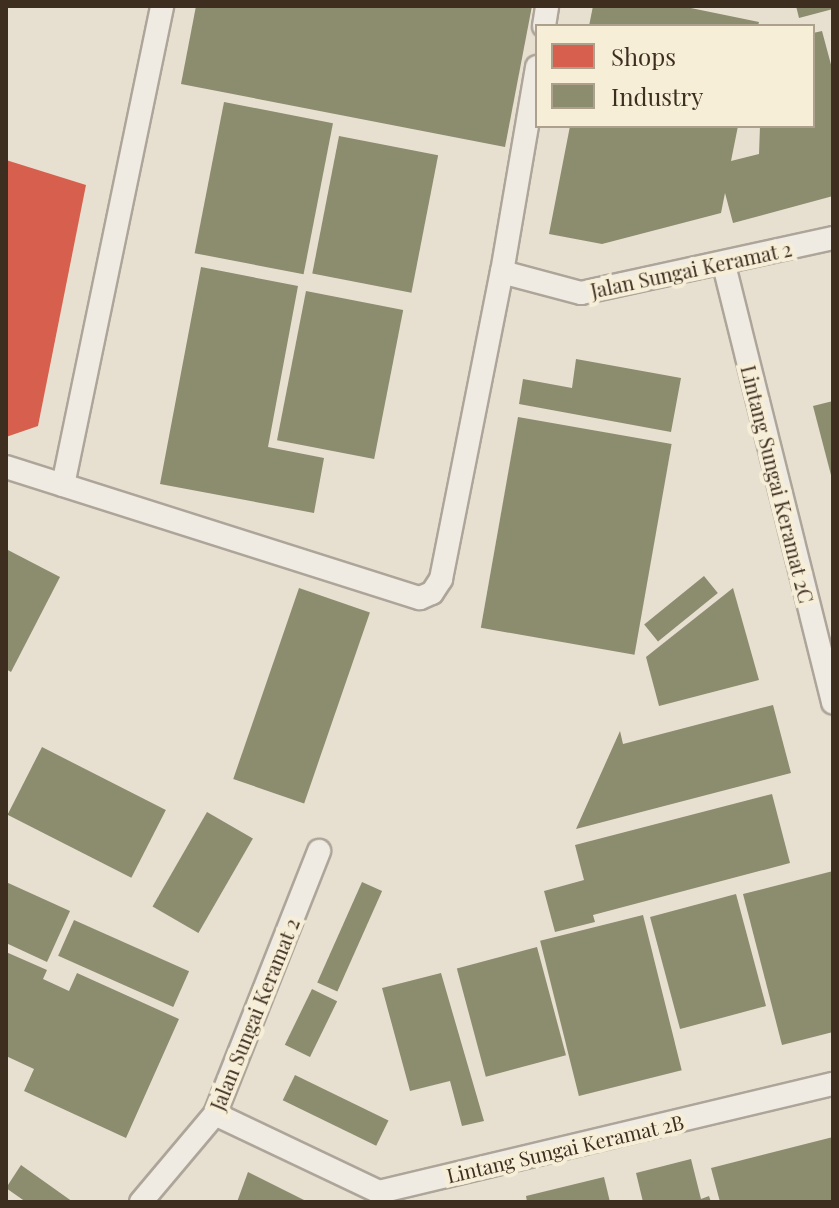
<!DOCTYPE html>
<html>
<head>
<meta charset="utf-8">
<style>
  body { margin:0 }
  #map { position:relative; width:839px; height:1208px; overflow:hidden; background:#e7e0d1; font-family:"Playfair Display",serif }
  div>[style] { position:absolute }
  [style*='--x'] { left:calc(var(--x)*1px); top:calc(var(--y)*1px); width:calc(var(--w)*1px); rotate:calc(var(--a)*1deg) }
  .shops>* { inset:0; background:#d6604d }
  .industry>* { inset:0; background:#8c8c6e; transform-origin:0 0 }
  .roads { filter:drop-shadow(2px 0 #ada599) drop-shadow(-2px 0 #ada599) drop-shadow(0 2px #ada599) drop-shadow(0 -2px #ada599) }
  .minor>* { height:22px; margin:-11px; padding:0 11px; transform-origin:11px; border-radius:11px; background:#efebe3 }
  span { translate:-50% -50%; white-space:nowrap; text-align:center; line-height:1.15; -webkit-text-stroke:8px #f7eed8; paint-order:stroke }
  .street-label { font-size:20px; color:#3d2e20 }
  .frame { position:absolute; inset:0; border:8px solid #3d2e20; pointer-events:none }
  .legend { position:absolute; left:535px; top:24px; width:280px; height:104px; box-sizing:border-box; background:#f7eed8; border:2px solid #ada18e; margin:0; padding:10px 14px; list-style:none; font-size:24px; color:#3d2e20 }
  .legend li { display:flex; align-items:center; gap:16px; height:40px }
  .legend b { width:40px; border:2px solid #ada18e }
</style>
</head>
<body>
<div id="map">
  <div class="shops">
    <i style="clip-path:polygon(6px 160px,86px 185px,38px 426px,6px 437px)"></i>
  </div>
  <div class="industry">
    <i style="clip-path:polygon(196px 6px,532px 6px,505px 147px,181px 84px)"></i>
    <i style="clip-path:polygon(593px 6px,681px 6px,759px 22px,758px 26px,589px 26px)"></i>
    <i style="clip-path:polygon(796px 6px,833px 6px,833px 9px,799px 18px)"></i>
    <i style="clip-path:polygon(822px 31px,833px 72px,833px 196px,733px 223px,725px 193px,721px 213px,602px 244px,549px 234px,570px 126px,738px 126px,731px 161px,759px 154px,760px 126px,813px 126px,813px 33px)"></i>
    <i style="left:224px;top:102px;width:111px;height:154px;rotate:11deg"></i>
    <i style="left:339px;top:136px;width:101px;height:140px;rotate:11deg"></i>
    <i style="clip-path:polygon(201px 267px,298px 286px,268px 447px,324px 458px,314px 513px,160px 484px)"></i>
    <i style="left:306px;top:291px;width:99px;height:152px;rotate:11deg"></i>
    <i style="clip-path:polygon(576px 359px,681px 378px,671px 432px,519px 404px,523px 379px,572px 388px)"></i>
    <i style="clip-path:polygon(833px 401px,833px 479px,832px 479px,813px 406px)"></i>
    <i style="left:518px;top:417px;width:156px;height:214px;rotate:10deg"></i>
    <i style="clip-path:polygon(6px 549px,60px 577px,11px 672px,6px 669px)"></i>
    <i style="left:704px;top:576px;width:22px;height:77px;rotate:51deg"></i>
    <i style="left:299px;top:588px;width:75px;height:202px;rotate:19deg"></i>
    <i style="clip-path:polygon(733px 588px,759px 680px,659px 706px,646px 657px)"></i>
    <i style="clip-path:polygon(773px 705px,791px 773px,576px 829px,620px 731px,623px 744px)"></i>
    <i style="left:42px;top:747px;width:139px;height:76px;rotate:27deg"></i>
    <i style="clip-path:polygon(772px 794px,790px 863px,593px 915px,595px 922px,555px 932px,544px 891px,584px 880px,575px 845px)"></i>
    <i style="left:207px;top:812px;width:53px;height:109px;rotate:30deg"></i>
    <i style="clip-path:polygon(833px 871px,833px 1032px,782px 1045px,743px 894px)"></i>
    <i style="clip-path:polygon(6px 882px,70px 911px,47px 962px,6px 943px)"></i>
    <i style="left:362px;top:882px;width:22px;height:110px;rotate:24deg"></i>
    <i style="left:736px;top:894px;width:116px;height:89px;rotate:75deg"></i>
    <i style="left:643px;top:915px;width:160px;height:106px;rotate:76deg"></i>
    <i style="left:74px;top:920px;width:126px;height:39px;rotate:24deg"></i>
    <i style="left:537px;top:947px;width:112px;height:83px;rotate:75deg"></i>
    <i style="clip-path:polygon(6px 952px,47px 970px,43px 979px,69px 991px,77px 973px,179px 1019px,126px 1138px,24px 1091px,34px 1069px,6px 1056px)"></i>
    <i style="clip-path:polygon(441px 973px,484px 1121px,462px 1126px,450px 1081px,410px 1091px,382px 988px)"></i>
    <i style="left:312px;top:989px;width:28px;height:62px;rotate:26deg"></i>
    <i style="left:295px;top:1075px;width:104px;height:28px;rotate:26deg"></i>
    <i style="clip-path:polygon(833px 1137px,833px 1202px,720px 1202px,711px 1168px)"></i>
    <i style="clip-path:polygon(691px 1159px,701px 1199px,709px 1196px,711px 1202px,643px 1202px,636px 1173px)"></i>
    <i style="clip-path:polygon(21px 1165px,73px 1202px,26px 1202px,6px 1188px)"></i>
    <i style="clip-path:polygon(248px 1172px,308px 1202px,237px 1202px)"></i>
    <i style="clip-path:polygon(604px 1177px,610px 1202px,527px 1202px,526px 1196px)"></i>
  </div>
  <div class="roads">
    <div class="minor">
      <i style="--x:544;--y:26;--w:20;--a:-81"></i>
      <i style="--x:724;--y:265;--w:451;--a:76"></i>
      <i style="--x:502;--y:272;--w:82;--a:14.9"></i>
      <i style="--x:581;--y:293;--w:258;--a:-12.3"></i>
      <i style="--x:6;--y:467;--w:434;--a:17.6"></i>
      <i style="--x:420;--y:598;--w:13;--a:-23"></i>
      <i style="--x:432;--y:593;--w:17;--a:-57"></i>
      <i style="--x:441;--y:579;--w:313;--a:-78.8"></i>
      <i style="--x:502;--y:272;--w:208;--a:-80.3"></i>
      <i style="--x:63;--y:485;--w:489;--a:-78.3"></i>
      <i style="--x:215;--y:1114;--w:182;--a:25.4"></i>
      <i style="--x:379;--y:1192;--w:467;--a:-13.4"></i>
      <i style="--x:141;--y:1202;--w:115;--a:-49.9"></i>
      <i style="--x:215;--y:1114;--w:283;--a:-68.4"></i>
    </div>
  </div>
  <div class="street-label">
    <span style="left:691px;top:269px;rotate:-12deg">Jalan Sungai Keramat 2</span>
    <span style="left:778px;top:484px;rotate:76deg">Lintang Sungai Keramat 2C</span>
    <span style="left:254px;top:1014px;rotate:-68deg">Jalan Sungai Keramat 2</span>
    <span style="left:565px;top:1148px;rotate:-13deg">Lintang Sungai Keramat 2B</span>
  </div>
  <div class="frame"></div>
  <ul class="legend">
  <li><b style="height:22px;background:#d6604d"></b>Shops</li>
  <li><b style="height:22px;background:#8c8c6e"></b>Industry</li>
  </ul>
</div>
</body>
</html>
